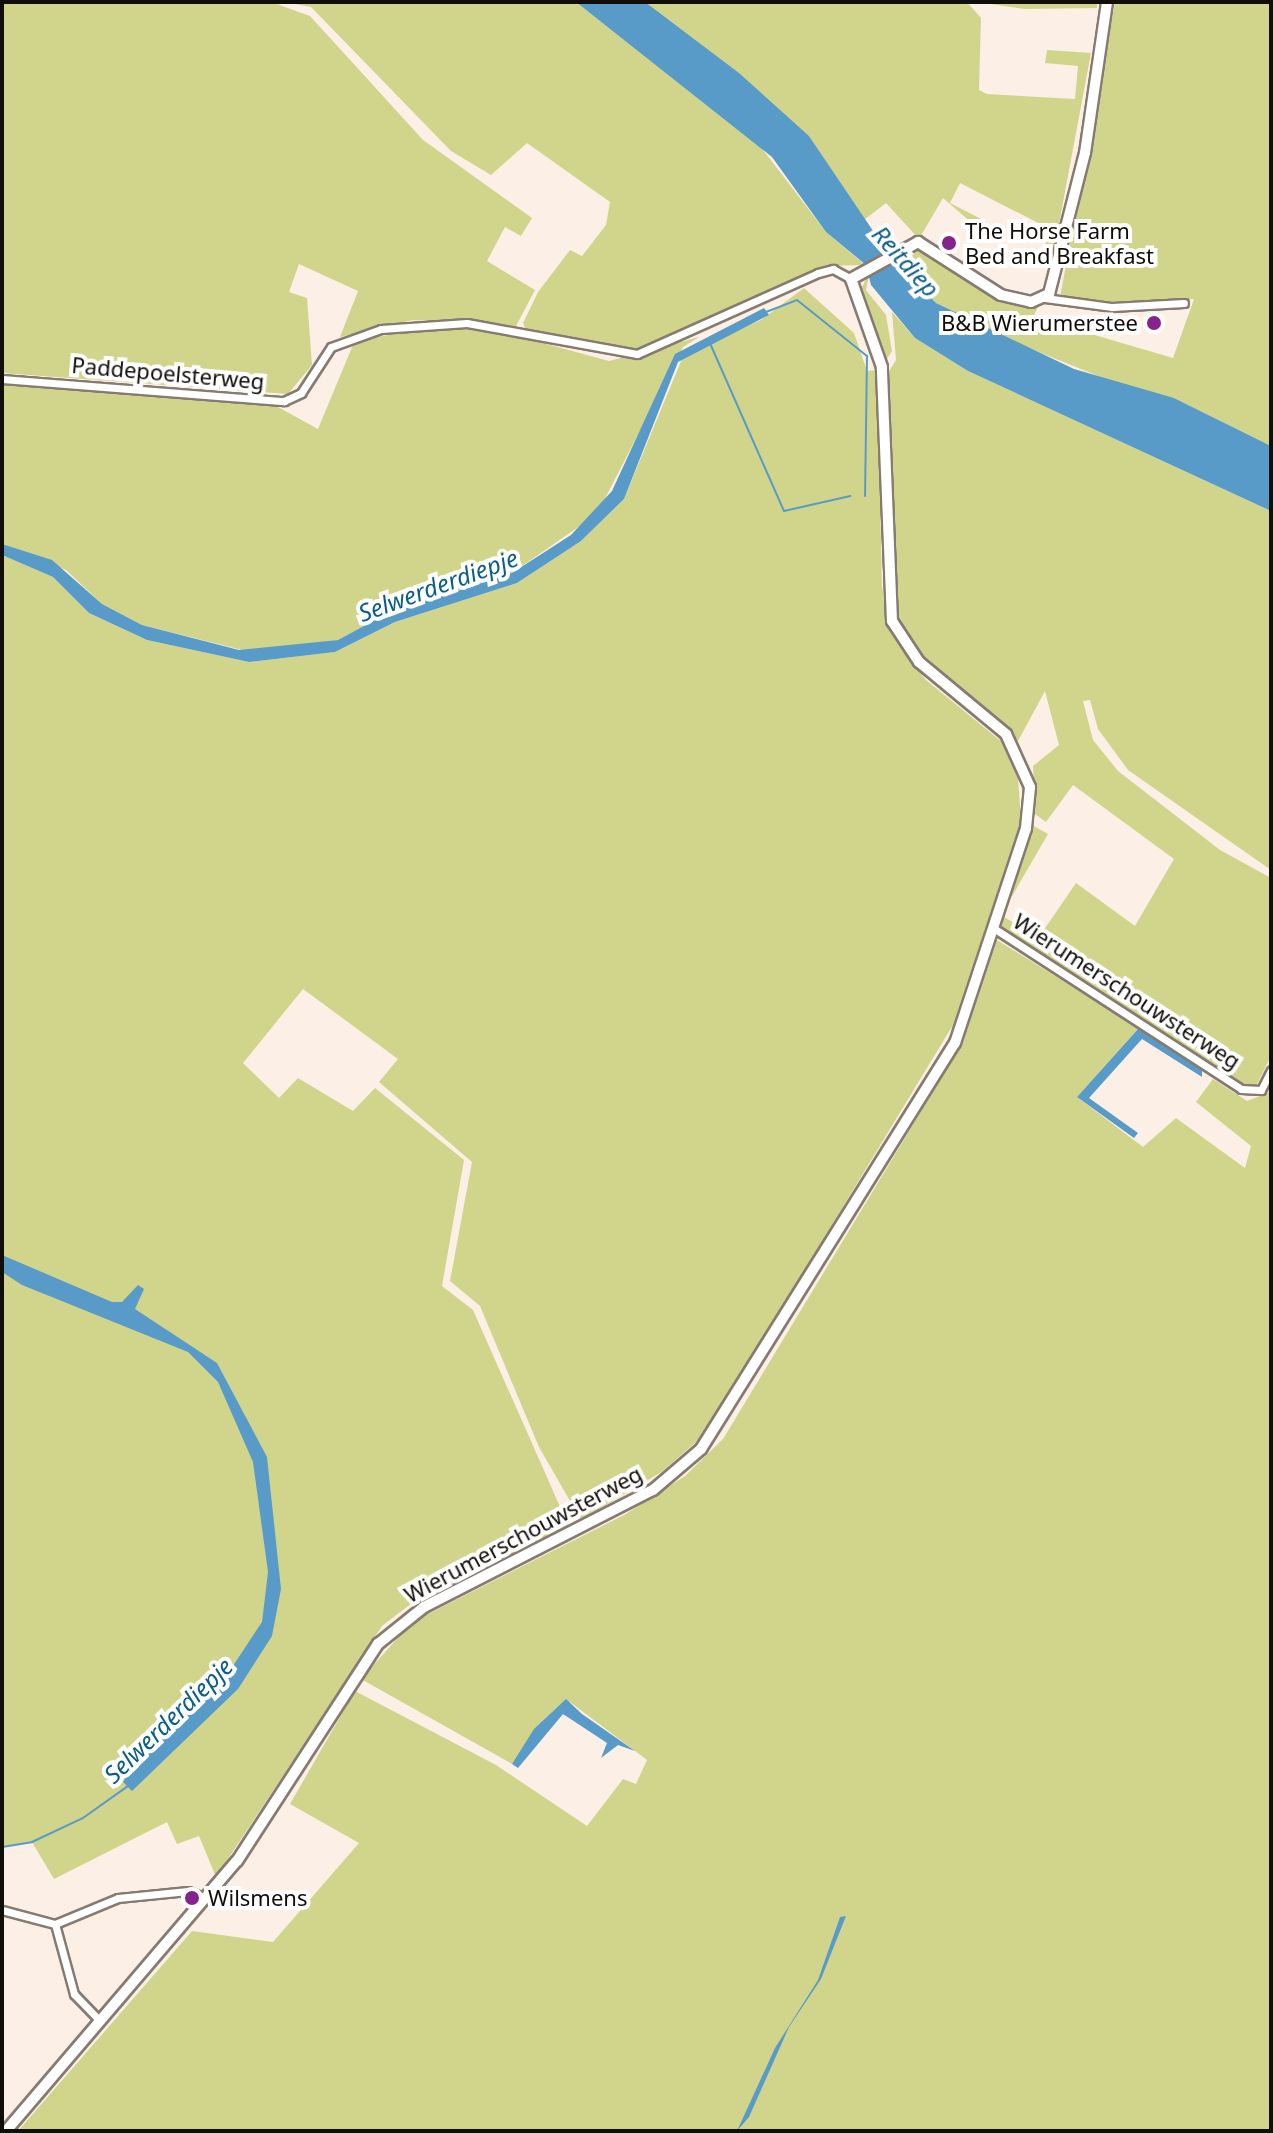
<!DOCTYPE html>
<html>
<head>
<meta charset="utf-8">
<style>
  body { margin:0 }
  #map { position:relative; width:1273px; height:2133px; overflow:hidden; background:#fcefe5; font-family:"Noto Sans",sans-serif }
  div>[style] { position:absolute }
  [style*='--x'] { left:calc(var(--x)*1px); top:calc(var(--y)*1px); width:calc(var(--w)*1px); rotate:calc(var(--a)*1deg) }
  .green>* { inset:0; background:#d0d58b }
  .water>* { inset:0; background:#589bc9 }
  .stream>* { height:2px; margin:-1px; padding:0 1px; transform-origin:1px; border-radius:1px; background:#589bc9 }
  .roads { filter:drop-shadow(2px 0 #867b72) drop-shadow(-2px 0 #867b72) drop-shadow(0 2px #867b72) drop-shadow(0 -2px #867b72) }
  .street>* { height:7px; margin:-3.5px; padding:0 3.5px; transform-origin:3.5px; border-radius:3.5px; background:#fff }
  .secondary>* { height:10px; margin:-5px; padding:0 5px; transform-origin:5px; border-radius:5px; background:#fff }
  .dots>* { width:22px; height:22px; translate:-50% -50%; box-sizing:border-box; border:4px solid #fff; border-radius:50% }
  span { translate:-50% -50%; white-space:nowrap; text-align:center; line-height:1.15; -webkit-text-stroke:8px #fff; paint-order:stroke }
  .poi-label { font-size:22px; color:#110d09 }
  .left { translate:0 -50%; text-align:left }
  .right { translate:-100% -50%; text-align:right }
  .street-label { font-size:22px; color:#110d09 }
  .water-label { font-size:24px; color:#095d8a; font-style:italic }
  .frame { position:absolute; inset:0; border:4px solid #110d09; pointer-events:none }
</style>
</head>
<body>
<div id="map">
  <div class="green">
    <i style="clip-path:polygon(2px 2px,271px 2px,310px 16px,423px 140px,532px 218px,521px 236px,505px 227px,487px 261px,535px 290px,516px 326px,413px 320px,340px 337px,358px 291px,299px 264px,289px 292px,307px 298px,312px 365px,288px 394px,2px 373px)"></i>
    <i style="clip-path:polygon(284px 2px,576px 2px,760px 146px,826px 232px,865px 265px,825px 266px,638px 351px,527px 333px,523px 323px,538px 292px,570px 250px,582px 256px,606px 225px,610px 202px,527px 143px,491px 175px,451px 151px,311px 7px)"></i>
    <i style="clip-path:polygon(645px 2px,967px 2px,981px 18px,979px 90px,987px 94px,1075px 99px,1078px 66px,1045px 63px,1047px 50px,1091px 53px,1052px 261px,1040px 258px,1050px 229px,960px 183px,950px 203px,985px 221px,987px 236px,943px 198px,919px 239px,886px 203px,864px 220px,809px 136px)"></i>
    <i style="clip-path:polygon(976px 2px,1097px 2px,1097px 8px,1025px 9px)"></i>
    <i style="clip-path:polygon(1115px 2px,1271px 2px,1271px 446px,1174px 398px,1140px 393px,1004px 338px,936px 303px,890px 256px,916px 247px,995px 298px,1038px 307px,1033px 317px,1173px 358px,1194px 299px,1115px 304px,1060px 297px)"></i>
    <i style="clip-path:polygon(870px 271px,866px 290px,886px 315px,892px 351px,885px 362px,860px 291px)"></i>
    <i style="clip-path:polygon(804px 288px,854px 333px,867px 371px,877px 370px,882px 587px,895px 639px,926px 680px,1002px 742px,1018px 778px,1021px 820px,953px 1025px,706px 1433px,663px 1471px,581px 1520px,539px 1447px,480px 1306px,450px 1281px,472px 1162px,379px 1082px,398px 1059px,303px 989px,243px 1063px,279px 1098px,298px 1078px,353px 1111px,375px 1088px,464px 1160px,442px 1286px,473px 1310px,569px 1527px,412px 1603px,382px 1626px,216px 1877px,199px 1836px,177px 1844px,167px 1822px,54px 1879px,32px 1842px,2px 1847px,2px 555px,53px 577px,89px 613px,147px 640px,249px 662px,335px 652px,395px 622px,517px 583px,581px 541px,624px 499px,684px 354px,761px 320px)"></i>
    <i style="clip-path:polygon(892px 312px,915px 338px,968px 371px,1271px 511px,1271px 870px,1128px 770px,1098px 729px,1090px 700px,1083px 701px,1093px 740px,1118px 771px,1220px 850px,1271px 878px,1271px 1056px,1254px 1090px,1000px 931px,1004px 917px,1039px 937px,1076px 883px,1135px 926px,1174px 859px,1073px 785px,1046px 822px,1035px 814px,1033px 766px,1059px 745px,1045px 691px,1018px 741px,924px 659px,900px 628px,892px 611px,886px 376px,896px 360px)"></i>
    <i style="clip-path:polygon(442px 327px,510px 334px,609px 361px,699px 337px,683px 347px,597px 514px,512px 573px,384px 615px,338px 640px,250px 652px,142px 625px,102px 604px,66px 570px,2px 544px,2px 385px,232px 400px,278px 407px,318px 429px,355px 340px)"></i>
    <i style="clip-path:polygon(1032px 825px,1048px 834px,1011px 898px)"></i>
    <i style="clip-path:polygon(997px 940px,1139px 1028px,1077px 1097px,1143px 1147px,1176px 1118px,1245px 1168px,1251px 1146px,1196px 1102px,1213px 1079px,1247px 1101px,1268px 1093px,1271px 1082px,1271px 2131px,18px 2131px,192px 1931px,273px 1942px,359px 1843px,290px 1804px,355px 1691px,496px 1765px,587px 1826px,623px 1779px,636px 1784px,647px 1760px,570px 1702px,545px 1719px,512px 1764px,361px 1679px,412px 1622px,624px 1515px,685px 1476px,723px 1439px,963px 1042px)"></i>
  </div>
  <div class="water">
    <i style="clip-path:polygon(576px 2px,645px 2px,739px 73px,809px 136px,890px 256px,936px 303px,1074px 369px,1174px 398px,1271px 446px,1271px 511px,968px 371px,915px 338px,871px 285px,866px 265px,826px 232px,772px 157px)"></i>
    <i style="clip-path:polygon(764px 308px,769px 315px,678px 362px,624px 499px,581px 541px,517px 583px,395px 622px,335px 652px,249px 662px,147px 640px,89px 613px,53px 577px,2px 555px,2px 544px,52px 560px,102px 604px,142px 625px,239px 650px,338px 640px,384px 615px,512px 573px,571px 535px,612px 491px,675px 354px)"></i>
    <i style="clip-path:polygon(1139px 1028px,1202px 1068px,1202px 1077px,1142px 1039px,1089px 1098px,1138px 1133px,1134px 1138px,1077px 1097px)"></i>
    <i style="clip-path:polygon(2px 1255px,112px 1302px,122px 1302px,138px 1285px,144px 1289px,135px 1309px,217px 1363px,267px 1457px,281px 1589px,272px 1636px,238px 1689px,132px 1791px,123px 1782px,137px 1761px,225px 1678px,262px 1622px,268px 1572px,253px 1462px,218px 1382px,188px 1352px,22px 1285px,2px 1272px)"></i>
    <i style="clip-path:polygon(566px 1699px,582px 1714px,635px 1751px,618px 1745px,601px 1758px,607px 1743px,563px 1714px,518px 1768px,512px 1764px,534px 1729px)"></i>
    <i style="clip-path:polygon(846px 1916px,821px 1979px,789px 2027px,749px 2117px,737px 2131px,775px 2048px,818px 1980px,840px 1917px)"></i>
  </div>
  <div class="stream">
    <i style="--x:766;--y:312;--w:33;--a:-21"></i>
    <i style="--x:797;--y:300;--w:90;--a:38.7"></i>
    <i style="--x:867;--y:356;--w:140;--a:90.8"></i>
    <i style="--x:709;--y:341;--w:186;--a:66.2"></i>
    <i style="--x:784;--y:511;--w:68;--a:-12.8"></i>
    <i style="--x:2;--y:1847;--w:30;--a:-9"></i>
    <i style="--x:32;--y:1842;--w:56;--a:-25.2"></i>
    <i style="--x:83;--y:1818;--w:55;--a:-35.4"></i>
  </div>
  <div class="roads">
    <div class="street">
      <i style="--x:1045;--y:298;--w:68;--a:7.7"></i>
      <i style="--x:1112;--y:307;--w:72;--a:-3.2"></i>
      <i style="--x:2;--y:379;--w:283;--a:4.5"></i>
      <i style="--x:284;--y:401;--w:19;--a:-25"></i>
      <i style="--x:301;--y:393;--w:55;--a:-56.9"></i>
      <i style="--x:331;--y:347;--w:53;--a:-19.8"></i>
      <i style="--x:381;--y:329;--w:86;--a:-4"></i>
      <i style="--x:467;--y:323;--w:173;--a:10.3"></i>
      <i style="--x:637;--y:354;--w:198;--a:-24.1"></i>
      <i style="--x:818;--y:273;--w:16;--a:-15"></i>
      <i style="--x:833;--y:269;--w:21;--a:29"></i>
      <i style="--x:995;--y:929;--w:293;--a:33"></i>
      <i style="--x:1241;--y:1089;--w:20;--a:3"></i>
      <i style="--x:1261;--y:1090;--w:22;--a:-63"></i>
      <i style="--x:2;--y:1910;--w:55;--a:14.8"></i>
      <i style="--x:55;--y:1924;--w:68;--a:-22.4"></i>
      <i style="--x:118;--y:1898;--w:70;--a:-5.7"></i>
      <i style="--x:188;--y:1891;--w:16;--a:22"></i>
      <i style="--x:55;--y:1924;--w:73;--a:74.8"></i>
      <i style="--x:74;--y:1994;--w:36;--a:46"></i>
    </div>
    <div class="secondary">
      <i style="--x:6;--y:2131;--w:355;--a:-49.5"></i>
      <i style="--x:237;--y:1861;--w:259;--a:-57"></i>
      <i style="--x:378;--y:1644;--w:59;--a:-38.8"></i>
      <i style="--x:424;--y:1607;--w:257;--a:-27.1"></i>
      <i style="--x:653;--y:1490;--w:63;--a:-40.5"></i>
      <i style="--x:701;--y:1449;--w:479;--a:-58"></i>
      <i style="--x:955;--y:1043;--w:226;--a:-71.7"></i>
      <i style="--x:1026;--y:828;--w:41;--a:-84.4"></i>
      <i style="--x:1030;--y:787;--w:58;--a:-114.4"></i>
      <i style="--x:1006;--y:734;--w:113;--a:-140.4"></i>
      <i style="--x:919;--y:662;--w:49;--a:-123.4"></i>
      <i style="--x:892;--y:621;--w:254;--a:-92.3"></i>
      <i style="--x:882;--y:367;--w:93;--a:-109.4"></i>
      <i style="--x:851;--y:279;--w:77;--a:-28.9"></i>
      <i style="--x:918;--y:242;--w:98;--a:32.6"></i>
      <i style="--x:1001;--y:295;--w:31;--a:13"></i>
      <i style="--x:1031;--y:302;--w:20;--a:-24"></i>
      <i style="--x:1049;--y:294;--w:146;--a:-75.7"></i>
      <i style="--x:1085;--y:153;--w:153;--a:-81.7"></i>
    </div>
  </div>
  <div class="dots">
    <i style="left:949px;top:243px;background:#84238d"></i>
    <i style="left:1154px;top:323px;background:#84238d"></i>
    <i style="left:192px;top:1898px;background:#84238d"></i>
  </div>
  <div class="poi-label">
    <span class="left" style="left:965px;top:243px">The Horse Farm<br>Bed and Breakfast</span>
    <span class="right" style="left:1138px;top:323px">B&amp;B Wierumerstee</span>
    <span class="left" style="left:208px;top:1898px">Wilsmens</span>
  </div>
  <div class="street-label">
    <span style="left:168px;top:373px;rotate:5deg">Paddepoelsterweg</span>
    <span style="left:1127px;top:991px;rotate:33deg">Wierumerschouwsterweg</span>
    <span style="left:523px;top:1534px;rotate:-28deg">Wierumerschouwsterweg</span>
  </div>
  <div class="water-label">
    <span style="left:906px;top:261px;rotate:48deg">Reitdiep</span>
    <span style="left:438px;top:585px;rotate:-20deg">Selwerderdiepje</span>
    <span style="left:168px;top:1720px;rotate:-44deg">Selwerderdiepje</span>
  </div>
  <div class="frame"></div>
</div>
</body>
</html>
